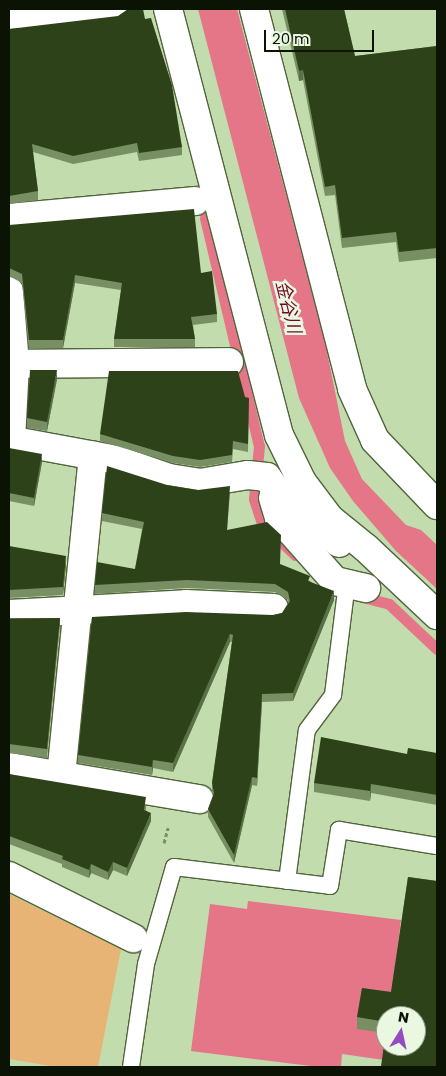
<!DOCTYPE html>
<html>
<head>
<meta charset="utf-8">
<style>
  body { margin:0 }
  #map { position:relative; width:446px; height:1076px; overflow:hidden; background:#c2dcae; font-family:Poppins,"Noto Sans JP",sans-serif }
  div>[style] { position:absolute }
  [style*='--x'] { left:calc(var(--x)*1px); top:calc(var(--y)*1px); width:calc(var(--w)*1px); rotate:calc(var(--a)*1deg) }
  .green>* { inset:0; background:#e7b476 }
  .water>* { inset:0; background:#e47687 }
  .stream>* { height:11px; margin:-5.5px; padding:0 5.5px; transform-origin:5.5px; border-radius:5.5px; background:#e47687 }
  .path>* { height:3px; margin-top:-1.5px; transform-origin:0; background:repeating-linear-gradient(90deg,#7a8d6b 0 4px,transparent 0 6.5px) }
  .roads { filter:drop-shadow(1px 0 #4f653c) drop-shadow(-1px 0 #4f653c) drop-shadow(0 1px #4f653c) drop-shadow(0 -1px #4f653c) }
  .lane>* { height:16px; margin:-8px; padding:0 8px; transform-origin:8px; border-radius:8px; background:#fff }
  .street>* { height:28px; margin:-14px; padding:0 14px; transform-origin:14px; border-radius:14px; background:#fff }
  .wall>* { inset:0; background:#788f64 }
  .shaded-wall>* { inset:0; background:#5a7046; transform-origin:0 0 }
  .building>* { inset:0; background:#2e421a }
  span { translate:-50% -50%; white-space:nowrap; text-align:center; line-height:1.15; -webkit-text-stroke:5px #ebf8e1; paint-order:stroke }
  .water-label { font-size:18px; color:#6f0828; font-style:italic }
  .frame { position:absolute; inset:0; border:10px solid #0a1304; pointer-events:none }
  .north { position:absolute; left:376px; top:1006px; width:50px; height:50px; box-sizing:border-box; background:#ebf8e1; border:1px solid #919c89; border-radius:50%; rotate:10deg; font-size:14px; font-weight:700; line-height:20px; text-align:center; color:#0a1304 }
  .north::after { content:''; display:block; margin:auto; width:18px; height:22px; background:#954cbe; clip-path:polygon(50% 0,100% 100%,50% 72%,0 100%) }
  .scale { position:absolute; left:264px; top:30px; width:110px; height:22px; box-sizing:border-box; border:2px solid #0a1304; border-top:0; padding-left:6px; font-size:15px; line-height:18px; white-space:nowrap; color:#0a1304; -webkit-text-stroke:4px #ebf8e1; paint-order:stroke }
</style>
</head>
<body>
<div id="map">
  <div class="green">
    <i style="clip-path:polygon(9px 894px,121px 949px,98px 1067px,51px 1066px,9px 1059px)"></i>
  </div>
  <div class="water">
    <i style="clip-path:polygon(198px 9px,237px 9px,325px 342px,345px 441px,362px 479px,406px 525px,421px 530px,437px 545px,437px 589px,396px 551px,353px 501px,330px 468px,299px 398px)"></i>
    <i style="clip-path:polygon(248px 901px,401px 920px,389px 1016px,386px 1016px,384px 1060px,342px 1054px,341px 1067px,319px 1067px,191px 1051px,210px 904px,247px 909px)"></i>
  </div>
  <div class="stream">
    <i style="--x:205;--y:218;--w:234;--a:76.7"></i>
    <i style="--x:259;--y:446;--w:53;--a:95.4"></i>
    <i style="--x:254;--y:499;--w:25;--a:72"></i>
    <i style="--x:262;--y:523;--w:46;--a:44.1"></i>
    <i style="--x:358;--y:596;--w:32;--a:14"></i>
    <i style="--x:389;--y:604;--w:66;--a:43.2"></i>
  </div>
  <div class="path">
    <i style="--x:164;--y:843;--w:16;--a:-75"></i>
  </div>
  <div class="roads">
    <div class="lane">
      <i style="--x:287;--y:881;--w:152;--a:-82.5"></i>
      <i style="--x:307;--y:730;--w:44;--a:-53.4"></i>
      <i style="--x:333;--y:695;--w:113;--a:-82.9"></i>
      <i style="--x:131;--y:1067;--w:104;--a:-81.7"></i>
      <i style="--x:146;--y:964;--w:101;--a:-73.9"></i>
      <i style="--x:174;--y:867;--w:157;--a:6.9"></i>
      <i style="--x:330;--y:886;--w:57;--a:-80.9"></i>
      <i style="--x:339;--y:830;--w:99;--a:9.3"></i>
    </div>
    <div class="street">
      <i style="--x:168;--y:9;--w:440;--a:75.4"></i>
      <i style="--x:279;--y:435;--w:52;--a:63.9"></i>
      <i style="--x:302;--y:482;--w:46;--a:52.9"></i>
      <i style="--x:330;--y:519;--w:46;--a:38.9"></i>
      <i style="--x:366;--y:548;--w:98;--a:43.3"></i>
      <i style="--x:254;--y:9;--w:392;--a:75.5"></i>
      <i style="--x:352;--y:389;--w:56;--a:65.7"></i>
      <i style="--x:375;--y:440;--w:90;--a:46.4"></i>
      <i style="--x:9;--y:22;--w:108;--a:-6.9"></i>
      <i style="--x:9;--y:218;--w:187;--a:-5.2"></i>
      <i style="--x:9;--y:291;--w:73;--a:85.3"></i>
      <i style="--x:15;--y:364;--w:76;--a:93"></i>
      <i style="--x:15;--y:364;--w:214;--a:-0.5"></i>
      <i style="--x:9;--y:440;--w:110;--a:10.5"></i>
      <i style="--x:117;--y:460;--w:55;--a:19.1"></i>
      <i style="--x:169;--y:478;--w:31;--a:9"></i>
      <i style="--x:200;--y:483;--w:49;--a:-9.5"></i>
      <i style="--x:248;--y:475;--w:19;--a:6"></i>
      <i style="--x:267;--y:477;--w:29;--a:55"></i>
      <i style="--x:284;--y:501;--w:69;--a:37.4"></i>
      <i style="--x:273;--y:498;--w:21;--a:73"></i>
      <i style="--x:279;--y:518;--w:84;--a:48.4"></i>
      <i style="--x:335;--y:581;--w:32;--a:13"></i>
      <i style="--x:9;--y:614;--w:177;--a:-3.2"></i>
      <i style="--x:186;--y:604;--w:88;--a:2.6"></i>
      <i style="--x:9;--y:767;--w:193;--a:9.6"></i>
      <i style="--x:61;--y:776;--w:322;--a:-84.3"></i>
      <i style="--x:9;--y:876;--w:139;--a:26.6"></i>
    </div>
  </div>
  <div class="wall">
    <i style="clip-path:polygon(282px 9px,344px 9px,355px 56px,437px 46px,437px 258px,399px 262px,396px 242px,342px 248px,335px 195px,325px 196px,303px 80px,299px 81px)"></i>
    <i style="clip-path:polygon(145px 19px,182px 147px,182px 155px,139px 161px,137px 152px,73px 164px,33px 152px,38px 191px,38px 200px,9px 204px,9px 29px)"></i>
    <i style="clip-path:polygon(9px 225px,201px 273px,217px 314px,217px 322px,193px 325px,195px 339px,195px 347px,114px 347px,114px 339px,121px 290px,75px 283px,63px 348px,29px 348px,22px 283px,9px 276px)"></i>
    <i style="clip-path:polygon(57px 379px,47px 431px,27px 428px,27px 418px)"></i>
    <i style="clip-path:polygon(245px 397px,249px 398px,248px 452px,233px 449px,232px 462px,200px 467px,173px 463px,100px 441px,100px 434px)"></i>
    <i style="clip-path:polygon(9px 448px,42px 462px,34px 506px,9px 501px)"></i>
    <i style="clip-path:polygon(167px 485px,198px 490px,230px 494px,227px 530px,280px 565px,310px 581px,334px 600px,293px 701px,262px 702px,257px 786px,252px 785px,234px 863px,208px 817px,208px 809px,213px 796px,212px 791px,212px 783px,232px 642px,230px 642px,173px 772px,153px 768px,152px 775px,78px 763px,78px 755px,92px 617px,273px 615px,282px 613px,288px 603px,288px 600px,275px 592px,187px 588px,95px 594px,95px 585px,135px 569px,142px 529px,102px 521px,102px 513px)"></i>
    <i style="clip-path:polygon(9px 546px,66px 565px,63px 595px,9px 598px)"></i>
    <i style="clip-path:polygon(9px 619px,60px 627px,47px 758px,9px 753px)"></i>
    <i style="clip-path:polygon(437px 753px,437px 805px,371px 793px,370px 801px,314px 792px,314px 783px,407px 754px)"></i>
    <i style="clip-path:polygon(9px 774px,146px 806px,146px 810px,151px 821px,127px 876px,113px 870px,108px 880px,91px 873px,89px 878px,62px 867px,62px 864px,9px 844px)"></i>
    <i style="clip-path:polygon(evenodd,408px 877px,437px 881px,437px 1067px,381px 1067px,386px 1033px,357px 1029px,357px 1017px,362px 988px,391px 992px,408px 877px,386px 1016px,416px 1016px,416px 1046px,386px 1046px,386px 1016px)"></i>
  </div>
  <div class="shaded-wall">
    <i style="clip-path:polygon(303px 70px,303px 80px,299px 81px,299px 71px)"></i>
    <i style="clip-path:polygon(75px 275px,75px 283px,63px 348px,63px 340px)"></i>
    <i style="clip-path:polygon(57px 370px,57px 379px,47px 431px,47px 422px)"></i>
    <i style="clip-path:polygon(42px 454px,42px 462px,34px 506px,34px 498px)"></i>
    <i style="clip-path:polygon(66px 556px,66px 565px,63px 595px,63px 587px)"></i>
    <i style="clip-path:polygon(334px 591px,334px 600px,293px 701px,293px 693px)"></i>
    <i style="left:60px;top:618px;width:9px;height:132px;rotate:90deg"></i>
    <i style="clip-path:polygon(230px 634px,230px 642px,173px 772px,173px 763px)"></i>
    <i style="clip-path:polygon(262px 694px,262px 702px,257px 786px,257px 778px)"></i>
    <i style="clip-path:polygon(153px 760px,153px 768px,152px 775px,152px 767px)"></i>
    <i style="clip-path:polygon(252px 777px,252px 785px,234px 863px,234px 855px)"></i>
    <i style="clip-path:polygon(371px 784px,371px 793px,370px 801px,370px 791px)"></i>
    <i style="clip-path:polygon(151px 813px,151px 821px,127px 876px,127px 868px)"></i>
    <i style="clip-path:polygon(113px 862px,113px 870px,108px 880px,108px 872px)"></i>
    <i style="clip-path:polygon(91px 864px,91px 873px,89px 878px,89px 870px)"></i>
  </div>
  <div class="building">
    <i style="clip-path:polygon(128px 9px,143px 9px,145px 19px,151px 18px,172px 85px,182px 147px,139px 153px,137px 143px,73px 156px,32px 144px,38px 191px,9px 196px,9px 29px,118px 16px)"></i>
    <i style="clip-path:polygon(285px 9px,344px 9px,355px 56px,437px 46px,437px 248px,399px 252px,396px 232px,342px 238px,335px 185px,325px 187px,303px 70px,299px 71px)"></i>
    <i style="clip-path:polygon(194px 209px,201px 273px,212px 271px,217px 314px,191px 317px,195px 339px,114px 339px,122px 283px,75px 275px,63px 340px,29px 340px,22px 274px,9px 268px,9px 225px)"></i>
    <i style="clip-path:polygon(30px 370px,57px 370px,47px 422px,27px 418px)"></i>
    <i style="clip-path:polygon(109px 371px,238px 371px,245px 397px,249px 398px,248px 444px,233px 441px,232px 455px,200px 460px,173px 456px,100px 434px)"></i>
    <i style="clip-path:polygon(9px 448px,42px 454px,34px 498px,9px 493px)"></i>
    <i style="clip-path:polygon(107px 466px,167px 485px,198px 490px,230px 486px,227px 530px,267px 522px,281px 535px,280px 564px,310px 576px,308px 581px,334px 591px,293px 693px,262px 694px,257px 778px,252px 777px,234px 855px,208px 809px,214px 793px,212px 783px,233px 635px,230px 634px,173px 763px,153px 760px,152px 767px,78px 755px,92px 617px,186px 612px,273px 615px,282px 613px,290px 601px,288px 592px,275px 584px,187px 580px,95px 585px,97px 562px,135px 569px,144px 522px,102px 513px)"></i>
    <i style="clip-path:polygon(9px 546px,66px 556px,63px 587px,9px 590px)"></i>
    <i style="clip-path:polygon(60px 618px,47px 749px,9px 744px,9px 619px)"></i>
    <i style="clip-path:polygon(321px 737px,407px 754px,408px 748px,437px 753px,437px 795px,371px 784px,370px 791px,314px 783px)"></i>
    <i style="clip-path:polygon(9px 774px,146px 797px,144px 810px,151px 813px,127px 868px,113px 862px,108px 872px,91px 864px,89px 870px,62px 859px,63px 856px,9px 836px)"></i>
    <i style="clip-path:polygon(408px 877px,437px 881px,437px 1067px,381px 1067px,386px 1030px,386px 1046px,416px 1046px,416px 1016px,386px 1016px,386px 1022px,357px 1017px,362px 988px,391px 992px)"></i>
  </div>
  <div class="water-label">
    <span style="left:288px;top:307px;rotate:76deg">金谷川</span>
  </div>
  <div class="frame"></div>
  <div class="north">N</div>
  <div class="scale">20 m</div>
</div>
</body>
</html>
